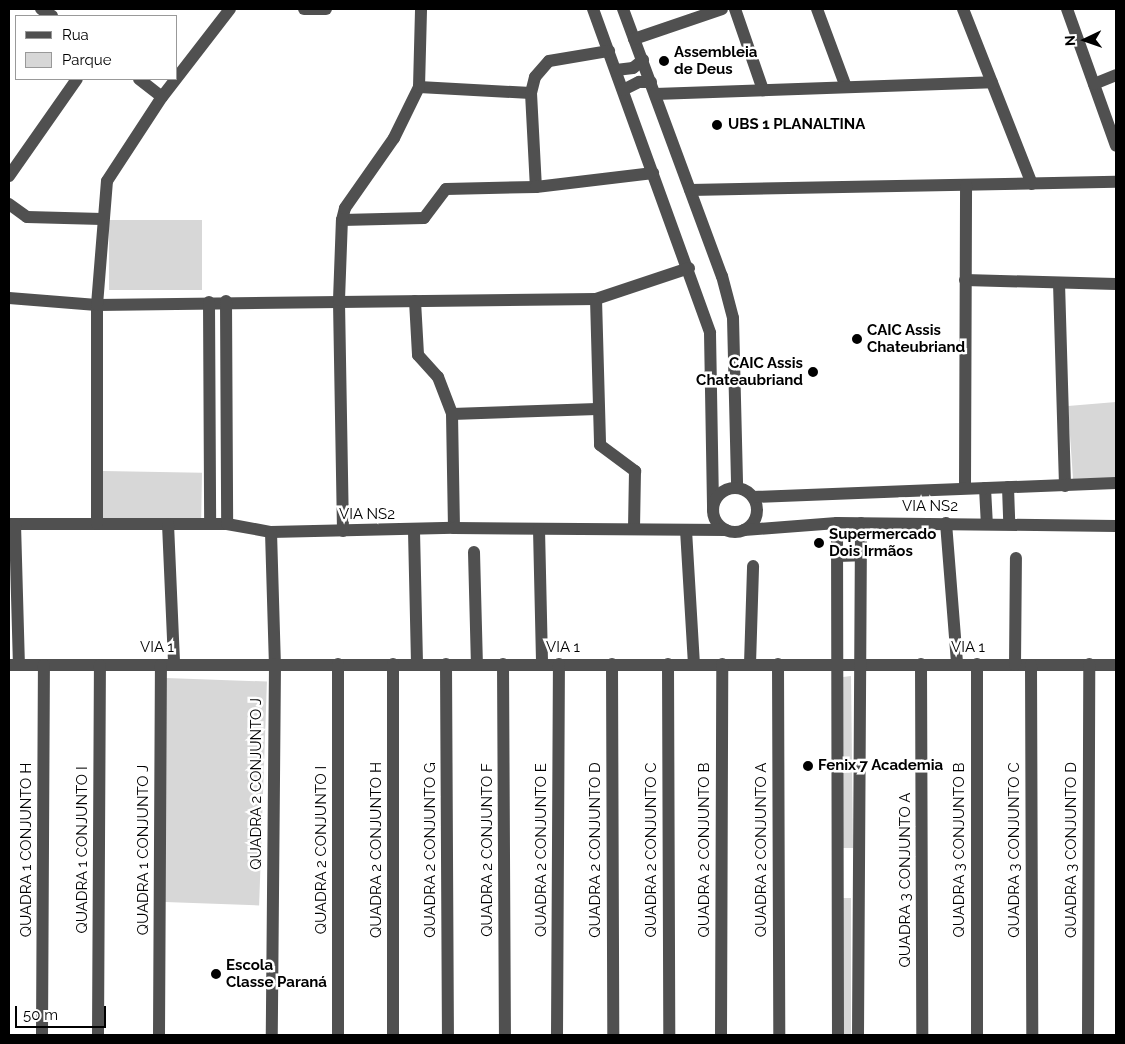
<!DOCTYPE html>
<html>
<head>
<meta charset="utf-8">
<style>
  body { margin:0 }
  #map { position:relative; width:1125px; height:1044px; overflow:hidden; background:#fff; font-family:Raleway,sans-serif }
  div>[style] { position:absolute }
  [style*='--x'] { left:calc(var(--x)*1px); top:calc(var(--y)*1px); width:calc(var(--w)*1px); rotate:calc(var(--a)*1deg) }
  .green>* { inset:0; background:#d7d7d7; transform-origin:0 0 }
  .minor>* { height:12px; margin:-6px; padding:0 6px; transform-origin:6px; border-radius:6px; background:#505050 }
  .minor>.ring { margin:-6px; padding:0; box-sizing:content-box; background:none; border:12px solid #505050; border-radius:50% }
  .dots>* { width:14px; height:14px; translate:-50% -50%; box-sizing:border-box; border:2px solid #fff; border-radius:50% }
  span { translate:-50% -50%; white-space:nowrap; text-align:center; line-height:1.15; -webkit-text-stroke:5px #fff; paint-order:stroke }
  .poi-label { font-size:15px; color:#000; font-weight:700 }
  .left { translate:0 -50%; text-align:left }
  .right { translate:-100% -50%; text-align:right }
  .street-label { font-size:15px; color:#000 }
  .frame { position:absolute; inset:0; border:10px solid #000; pointer-events:none }
  .legend { position:absolute; left:15px; top:15px; width:162px; height:65px; box-sizing:border-box; background:#fff; border:1px solid #999; margin:0; padding:6px 9px; list-style:none; font-size:15px; color:#000 }
  .legend li { display:flex; align-items:center; gap:10px; height:25px }
  .legend b { width:25px; border:1px solid #999 }
  .north { position:absolute; left:1060px; top:15px; width:50px; height:50px; -webkit-text-stroke:4px #fff; paint-order:stroke; rotate:267deg; font-size:14px; font-weight:700; line-height:20px; text-align:center; color:#000 }
  .north::after { content:''; display:block; margin:auto; width:18px; height:22px; background:#000; clip-path:polygon(50% 0,100% 100%,50% 72%,0 100%) }
  .scale { position:absolute; left:15px; top:1006px; width:91px; height:22px; box-sizing:border-box; border:2px solid #000; border-top:0; padding-left:6px; font-size:15px; line-height:18px; white-space:nowrap; color:#000; -webkit-text-stroke:4px #fff; paint-order:stroke }
</style>
</head>
<body>
<div id="map">
  <div class="green">
    <i style="left:202px;top:220px;width:70px;height:93px;rotate:90deg"></i>
    <i style="clip-path:polygon(1116px 402px,1116px 478px,1073px 479px,1068px 406px)"></i>
    <i style="left:103px;top:471px;width:99px;height:48px;rotate:1deg"></i>
    <i style="clip-path:polygon(851px 676px,853px 848px,842px 848px,843px 677px)"></i>
    <i style="left:166px;top:678px;width:101px;height:224px;rotate:2deg"></i>
    <i style="left:842px;top:898px;width:9px;height:137px"></i>
  </div>
  <div class="minor">
    <i style="--x:41;--y:9;--w:13;--a:32"></i>
    <i style="--x:304;--y:9;--w:22;--a:0"></i>
    <i style="--x:593;--y:9;--w:344;--a:70.1"></i>
    <i style="--x:710;--y:333;--w:178;--a:89"></i>
    <i style="--x:623;--y:9;--w:285;--a:69.7"></i>
    <i style="--x:722;--y:276;--w:43;--a:75.3"></i>
    <i style="--x:733;--y:318;--w:169;--a:88.6"></i>
    <i style="--x:735;--y:9;--w:86;--a:70.9"></i>
    <i style="--x:817;--y:9;--w:83;--a:69.6"></i>
    <i style="--x:963;--y:9;--w:188;--a:68.5"></i>
    <i style="--x:1067;--y:9;--w:145;--a:70.3"></i>
    <i style="--x:634;--y:39;--w:93;--a:-18.8"></i>
    <i style="--x:616;--y:70;--w:17;--a:-7"></i>
    <i style="--x:633;--y:68;--w:13;--a:-39"></i>
    <i style="--x:139;--y:79;--w:29;--a:38"></i>
    <i style="--x:1094;--y:84;--w:24;--a:-22"></i>
    <i style="--x:419;--y:87;--w:112;--a:3.1"></i>
    <i style="--x:531;--y:93;--w:16;--a:-76"></i>
    <i style="--x:535;--y:77;--w:21;--a:-49"></i>
    <i style="--x:549;--y:61;--w:61;--a:-9.5"></i>
    <i style="--x:623;--y:90;--w:18;--a:-27"></i>
    <i style="--x:639;--y:82;--w:12;--a:0"></i>
    <i style="--x:531;--y:93;--w:94;--a:87"></i>
    <i style="--x:655;--y:94;--w:337;--a:-2"></i>
    <i style="--x:9;--y:176;--w:118;--a:-55"></i>
    <i style="--x:690;--y:190;--w:426;--a:-1.1"></i>
    <i style="--x:9;--y:204;--w:22;--a:36"></i>
    <i style="--x:27;--y:217;--w:75;--a:1.5"></i>
    <i style="--x:342;--y:220;--w:82;--a:-1.4"></i>
    <i style="--x:424;--y:218;--w:36;--a:-53"></i>
    <i style="--x:446;--y:189;--w:90;--a:-1.3"></i>
    <i style="--x:536;--y:187;--w:118;--a:-6.8"></i>
    <i style="--x:965;--y:280;--w:151;--a:1.5"></i>
    <i style="--x:1059;--y:283;--w:203;--a:88.3"></i>
    <i style="--x:9;--y:298;--w:88;--a:4.5"></i>
    <i style="--x:97;--y:305;--w:499;--a:-0.7"></i>
    <i style="--x:596;--y:299;--w:98;--a:-18.4"></i>
    <i style="--x:596;--y:299;--w:146;--a:88.4"></i>
    <i style="--x:600;--y:445;--w:44;--a:36.6"></i>
    <i style="--x:635;--y:471;--w:58;--a:91"></i>
    <i style="--x:226;--y:301;--w:223;--a:89.7"></i>
    <i style="--x:415;--y:301;--w:54;--a:86.8"></i>
    <i style="--x:418;--y:355;--w:30;--a:48"></i>
    <i style="--x:438;--y:377;--w:40;--a:69"></i>
    <i style="--x:452;--y:414;--w:114;--a:89"></i>
    <i style="--x:209;--y:302;--w:222;--a:89.7"></i>
    <i style="--x:452;--y:414;--w:145;--a:-2"></i>
    <i style="--x:1008;--y:487;--w:36;--a:88"></i>
    <i style="--x:965;--y:488;--w:303;--a:-89.8"></i>
    <i style="--x:985;--y:488;--w:36;--a:87"></i>
    <i class="ring" style="left:713px;top:488px;width:32px;height:32px"></i>
    <i style="--x:753;--y:497;--w:363;--a:-2.2"></i>
    <i style="--x:837;--y:523;--w:512;--a:89.89"></i>
    <i style="--x:946;--y:523;--w:141;--a:85.5"></i>
    <i style="--x:9;--y:524;--w:218;--a:0"></i>
    <i style="--x:227;--y:524;--w:45;--a:10.3"></i>
    <i style="--x:271;--y:532;--w:183;--a:-1.3"></i>
    <i style="--x:454;--y:528;--w:272;--a:0.4"></i>
    <i style="--x:15;--y:524;--w:141;--a:88.4"></i>
    <i style="--x:97;--y:524;--w:219;--a:-90"></i>
    <i style="--x:97;--y:305;--w:124;--a:-85.4"></i>
    <i style="--x:107;--y:181;--w:100;--a:-56.8"></i>
    <i style="--x:162;--y:97;--w:111;--a:-52.3"></i>
    <i style="--x:168;--y:524;--w:140;--a:87.5"></i>
    <i style="--x:539;--y:529;--w:135;--a:88.7"></i>
    <i style="--x:686;--y:530;--w:134;--a:86.6"></i>
    <i style="--x:744;--y:530;--w:93;--a:-4.3"></i>
    <i style="--x:837;--y:523;--w:279;--a:0.6"></i>
    <i style="--x:343;--y:531;--w:231;--a:-91"></i>
    <i style="--x:339;--y:300;--w:80;--a:-87.9"></i>
    <i style="--x:342;--y:220;--w:12;--a:-76"></i>
    <i style="--x:345;--y:208;--w:85;--a:-55"></i>
    <i style="--x:394;--y:138;--w:57;--a:-63.9"></i>
    <i style="--x:419;--y:87;--w:78;--a:-88.5"></i>
    <i style="--x:414;--y:531;--w:133;--a:88.7"></i>
    <i style="--x:271;--y:532;--w:132;--a:88.3"></i>
    <i style="--x:275;--y:664;--w:371;--a:90.5"></i>
    <i style="--x:474;--y:552;--w:112;--a:88.5"></i>
    <i style="--x:837;--y:556;--w:24;--a:-2"></i>
    <i style="--x:446;--y:664;--w:371;--a:89.7"></i>
    <i style="--x:503;--y:664;--w:371;--a:89.7"></i>
    <i style="--x:612;--y:664;--w:371;--a:89.8"></i>
    <i style="--x:668;--y:664;--w:371;--a:89.8"></i>
    <i style="--x:750;--y:664;--w:98;--a:-88.2"></i>
    <i style="--x:778;--y:664;--w:371;--a:89.8"></i>
    <i style="--x:921;--y:664;--w:371;--a:89.8"></i>
    <i style="--x:977;--y:664;--w:371;--a:90"></i>
    <i style="--x:9;--y:665;--w:1107;--a:0"></i>
    <i style="--x:1015;--y:665;--w:107;--a:-89.5"></i>
    <i style="--x:1031;--y:665;--w:370;--a:89.8"></i>
    <i style="--x:42;--y:1035;--w:370;--a:-89.7"></i>
    <i style="--x:98;--y:1035;--w:370;--a:-89.7"></i>
    <i style="--x:159;--y:1035;--w:370;--a:-89.7"></i>
    <i style="--x:338;--y:1035;--w:371;--a:-90"></i>
    <i style="--x:393;--y:1035;--w:371;--a:-90"></i>
    <i style="--x:557;--y:1035;--w:371;--a:-89.7"></i>
    <i style="--x:721;--y:1035;--w:371;--a:-89.8"></i>
    <i style="--x:858;--y:1035;--w:512;--a:-89.66"></i>
    <i style="--x:1088;--y:1035;--w:371;--a:-89.8"></i>
  </div>
  <div class="dots">
    <i style="left:664px;top:61px;background:#000"></i>
    <i style="left:717px;top:125px;background:#000"></i>
    <i style="left:857px;top:339px;background:#000"></i>
    <i style="left:813px;top:372px;background:#000"></i>
    <i style="left:819px;top:543px;background:#000"></i>
    <i style="left:808px;top:766px;background:#000"></i>
    <i style="left:216px;top:974px;background:#000"></i>
  </div>
  <div class="poi-label">
    <span class="left" style="left:674px;top:61px">Assembleia<br>de Deus</span>
    <span class="left" style="left:728px;top:125px">UBS 1 PLANALTINA</span>
    <span class="left" style="left:867px;top:339px">CAIC Assis<br>Chateubriand</span>
    <span class="right" style="left:803px;top:372px">CAIC Assis<br>Chateaubriand</span>
    <span class="left" style="left:829px;top:543px">Supermercado<br>Dois Irmãos</span>
    <span class="left" style="left:818px;top:766px">Fenix 7 Academia</span>
    <span class="left" style="left:226px;top:974px">Escola<br>Classe Paraná</span>
  </div>
  <div class="street-label">
    <span style="left:930px;top:507px">VIA NS2</span>
    <span style="left:367px;top:515px">VIA NS2</span>
    <span style="left:157px;top:648px">VIA 1</span>
    <span style="left:563px;top:648px">VIA 1</span>
    <span style="left:968px;top:648px">VIA 1</span>
    <span style="left:257px;top:784px;rotate:-90deg">QUADRA 2 CONJUNTO J</span>
    <span style="left:27px;top:850px;rotate:-90deg">QUADRA 1 CONJUNTO H</span>
    <span style="left:83px;top:850px;rotate:-90deg">QUADRA 1 CONJUNTO I</span>
    <span style="left:144px;top:850px;rotate:-90deg">QUADRA 1 CONJUNTO J</span>
    <span style="left:322px;top:850px;rotate:-90deg">QUADRA 2 CONJUNTO I</span>
    <span style="left:377px;top:850px;rotate:-90deg">QUADRA 2 CONJUNTO H</span>
    <span style="left:431px;top:850px;rotate:-90deg">QUADRA 2 CONJUNTO G</span>
    <span style="left:488px;top:850px;rotate:-90deg">QUADRA 2 CONJUNTO F</span>
    <span style="left:542px;top:850px;rotate:-90deg">QUADRA 2 CONJUNTO E</span>
    <span style="left:596px;top:850px;rotate:-90deg">QUADRA 2 CONJUNTO D</span>
    <span style="left:652px;top:850px;rotate:-90deg">QUADRA 2 CONJUNTO C</span>
    <span style="left:705px;top:850px;rotate:-90deg">QUADRA 2 CONJUNTO B</span>
    <span style="left:762px;top:850px;rotate:-90deg">QUADRA 2 CONJUNTO A</span>
    <span style="left:960px;top:850px;rotate:-90deg">QUADRA 3 CONJUNTO B</span>
    <span style="left:1015px;top:850px;rotate:-90deg">QUADRA 3 CONJUNTO C</span>
    <span style="left:1072px;top:850px;rotate:-90deg">QUADRA 3 CONJUNTO D</span>
    <span style="left:906px;top:880px;rotate:-90deg">QUADRA 3 CONJUNTO A</span>
  </div>
  <div class="frame"></div>
  <ul class="legend">
  <li><b style="height:6px;background:#505050"></b>Rua</li>
  <li><b style="height:14px;background:#d7d7d7"></b>Parque</li>
  </ul>
  <div class="north">N</div>
  <div class="scale">50 m</div>
</div>
</body>
</html>
